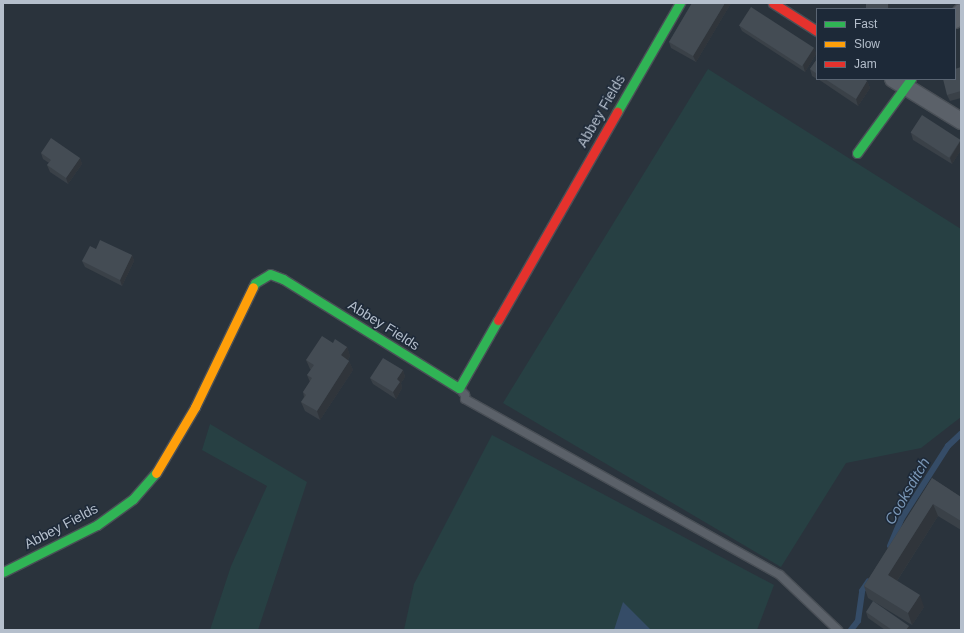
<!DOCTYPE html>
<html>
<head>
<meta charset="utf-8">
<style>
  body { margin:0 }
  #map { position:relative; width:964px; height:633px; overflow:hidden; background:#2a333c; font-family:Helvetica,sans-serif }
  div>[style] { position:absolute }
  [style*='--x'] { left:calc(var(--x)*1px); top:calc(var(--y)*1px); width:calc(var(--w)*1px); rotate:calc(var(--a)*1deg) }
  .green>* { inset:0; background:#274043 }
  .water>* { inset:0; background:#354c67 }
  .stream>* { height:5.5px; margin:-2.75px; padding:0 2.75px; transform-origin:2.75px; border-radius:2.75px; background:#354c67 }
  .roads { filter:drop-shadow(1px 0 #494f56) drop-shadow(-1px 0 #494f56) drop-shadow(0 1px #494f56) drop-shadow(0 -1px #494f56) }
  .lane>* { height:8px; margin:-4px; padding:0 4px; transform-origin:4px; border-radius:4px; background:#5b6169 }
  .street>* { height:16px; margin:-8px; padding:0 8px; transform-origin:8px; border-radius:8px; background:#5b6169 }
  .fast>* { height:9px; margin:-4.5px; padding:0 4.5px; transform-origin:4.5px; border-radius:4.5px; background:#30b455 }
  .slow>* { height:9px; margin:-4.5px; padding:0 4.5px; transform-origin:4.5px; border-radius:4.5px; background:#ff9f0a }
  .jam>* { height:9px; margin:-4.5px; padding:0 4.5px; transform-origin:4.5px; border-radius:4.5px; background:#e5322d }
  .wall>* { inset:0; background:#3a4148 }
  .shaded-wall>* { inset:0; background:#30353b; transform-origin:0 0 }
  .building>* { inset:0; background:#444c54; transform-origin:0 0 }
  span { translate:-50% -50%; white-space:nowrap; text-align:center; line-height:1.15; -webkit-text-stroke:3px #1d2938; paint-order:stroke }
  .street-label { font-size:14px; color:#b5bfcc }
  .water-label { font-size:15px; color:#7a97b6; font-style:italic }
  .frame { position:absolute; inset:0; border:4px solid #b5bfcc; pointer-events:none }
  .legend { position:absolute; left:816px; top:8px; width:140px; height:72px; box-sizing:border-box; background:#1d2938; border:1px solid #5a6573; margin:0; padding:5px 7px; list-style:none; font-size:12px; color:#b5bfcc }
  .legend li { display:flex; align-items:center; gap:8px; height:20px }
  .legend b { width:20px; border:1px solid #5a6573 }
</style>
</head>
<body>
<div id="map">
  <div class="green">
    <i style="clip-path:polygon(708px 69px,961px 229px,961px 417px,921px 448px,846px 463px,781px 567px,503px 403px)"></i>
    <i style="clip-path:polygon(210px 424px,307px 482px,258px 630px,210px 630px,231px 566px,267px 486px,202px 450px)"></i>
    <i style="clip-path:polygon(492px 435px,774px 585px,757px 630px,404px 630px,414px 584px)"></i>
  </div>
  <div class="water">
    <i style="clip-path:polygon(623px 602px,651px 630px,614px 630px)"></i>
  </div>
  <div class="stream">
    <i style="--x:890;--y:546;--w:30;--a:-67"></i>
    <i style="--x:902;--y:518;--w:85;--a:-57.4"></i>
    <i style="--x:948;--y:446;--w:18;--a:-43"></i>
    <i style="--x:851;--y:630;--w:11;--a:-52"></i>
    <i style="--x:858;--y:621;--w:30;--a:-82"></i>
    <i style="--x:862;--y:591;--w:11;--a:-56"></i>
  </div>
  <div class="roads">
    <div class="lane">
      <i style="--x:460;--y:389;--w:8;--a:50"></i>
      <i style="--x:465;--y:395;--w:4;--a:90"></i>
      <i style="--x:465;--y:399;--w:361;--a:29.2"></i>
      <i style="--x:780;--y:575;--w:80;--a:43.5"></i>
    </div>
    <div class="street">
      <i style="--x:955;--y:20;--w:10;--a:-53"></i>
      <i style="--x:893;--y:79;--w:80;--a:31.7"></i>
    </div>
    <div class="fast">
      <i style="--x:617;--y:112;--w:126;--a:-60"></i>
      <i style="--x:857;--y:153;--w:92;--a:-53.9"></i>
      <i style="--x:253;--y:287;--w:4;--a:-63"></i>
      <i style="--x:255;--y:283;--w:17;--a:-31"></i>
      <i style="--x:270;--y:274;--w:14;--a:21"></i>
      <i style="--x:283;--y:279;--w:207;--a:31.8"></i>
      <i style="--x:459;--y:388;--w:78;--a:-60.2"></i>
      <i style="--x:3;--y:572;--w:105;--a:-26.6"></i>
      <i style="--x:97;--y:525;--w:44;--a:-35.8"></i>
      <i style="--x:133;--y:499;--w:35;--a:-49"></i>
    </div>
    <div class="slow">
      <i style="--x:156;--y:473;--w:77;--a:-59.4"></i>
      <i style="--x:195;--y:407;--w:133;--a:-64.2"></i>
    </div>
    <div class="jam">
      <i style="--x:773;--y:3;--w:52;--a:32.5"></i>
      <i style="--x:498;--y:320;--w:240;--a:-60.2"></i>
    </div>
  </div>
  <div class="wall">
    <i style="clip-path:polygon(692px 3px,731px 3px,696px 62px,671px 48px,669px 42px)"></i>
    <i style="clip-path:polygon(739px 25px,814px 48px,816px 54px,805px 72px,742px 31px)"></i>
    <i style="clip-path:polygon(817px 59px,817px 79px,812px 76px,810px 69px)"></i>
    <i style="clip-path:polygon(961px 67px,961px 98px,950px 101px,947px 95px)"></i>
    <i style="clip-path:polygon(818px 79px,864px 79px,867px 81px,870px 88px,858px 106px)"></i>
    <i style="clip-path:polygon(911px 133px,961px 140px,961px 150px,952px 164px,913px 140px)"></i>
    <i style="clip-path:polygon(41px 153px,80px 158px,82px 164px,68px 184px,50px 172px,47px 165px,49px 163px,43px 159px)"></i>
    <i style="clip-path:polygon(96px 249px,132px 255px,134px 261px,122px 286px,85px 267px,82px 261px)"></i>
    <i style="clip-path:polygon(333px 343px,347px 347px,350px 356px,348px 360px,349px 361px,353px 370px,320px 420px,305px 411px,301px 402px,304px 397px,303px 392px,310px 382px,307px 375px,311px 370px,310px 369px,306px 360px)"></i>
    <i style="clip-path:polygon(403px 370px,405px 377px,401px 383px,402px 388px,396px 399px,373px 384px,370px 378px)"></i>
    <i style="clip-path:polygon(932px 478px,961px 497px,961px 530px,938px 516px,897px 581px,924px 607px,912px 625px,868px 598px,864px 586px)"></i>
    <i style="clip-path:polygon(866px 612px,910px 630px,885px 630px,868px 618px)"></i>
  </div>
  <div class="shaded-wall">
    <i style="clip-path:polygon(725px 3px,731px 3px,696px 62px,693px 56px)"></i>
    <i style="left:888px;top:3px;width:1px;height:6px"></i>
    <i style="clip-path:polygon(814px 48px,816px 54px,805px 72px,803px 65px)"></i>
    <i style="clip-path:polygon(867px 81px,870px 88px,858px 106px,856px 99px)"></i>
    <i style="clip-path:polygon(961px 140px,961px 150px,952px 164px,950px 158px)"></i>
    <i style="clip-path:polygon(80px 158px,82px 164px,68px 184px,66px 178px)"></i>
    <i style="clip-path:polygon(132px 255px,134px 261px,122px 286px,120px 280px)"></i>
    <i style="clip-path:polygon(347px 347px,350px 356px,345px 365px,341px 355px)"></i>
    <i style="clip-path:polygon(349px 361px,353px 370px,320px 420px,317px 411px)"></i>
    <i style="clip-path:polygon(403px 370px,405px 377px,401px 383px,402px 388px,396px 399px,393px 392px,397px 379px)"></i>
    <i style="clip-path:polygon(933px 504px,938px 516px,893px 587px,888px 575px)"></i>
    <i style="clip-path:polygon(920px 595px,924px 607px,912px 625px,908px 613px)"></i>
    <i style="clip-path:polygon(909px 626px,910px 630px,906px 630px)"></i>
  </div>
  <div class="building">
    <i style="clip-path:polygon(692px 3px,725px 3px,693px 56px,669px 42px)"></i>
    <i style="left:866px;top:3px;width:22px;height:6px"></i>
    <i style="left:751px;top:7px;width:75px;height:22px;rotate:33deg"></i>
    <i style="clip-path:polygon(817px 59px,817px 74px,810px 69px)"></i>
    <i style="clip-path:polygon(961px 67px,961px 91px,947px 95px,943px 79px,955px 79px,955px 69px)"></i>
    <i style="clip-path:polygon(825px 79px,864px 79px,867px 81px,856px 99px)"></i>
    <i style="left:922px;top:115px;width:46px;height:21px;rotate:33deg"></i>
    <i style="clip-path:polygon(51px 138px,80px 158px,66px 178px,47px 165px,51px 160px,41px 153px)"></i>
    <i style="clip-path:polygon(100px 240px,132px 255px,120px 280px,82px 261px,90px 246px,96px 249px)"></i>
    <i style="clip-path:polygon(322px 336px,333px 343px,335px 339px,347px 347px,341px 355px,349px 361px,317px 411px,301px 402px,306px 395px,303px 392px,312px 378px,307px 375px,314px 365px,306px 360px)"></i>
    <i style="clip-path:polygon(383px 358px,403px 370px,397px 379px,400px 382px,393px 392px,370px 378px)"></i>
    <i style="clip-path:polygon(932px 478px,961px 497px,961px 521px,933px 504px,888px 575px,920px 595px,908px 613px,864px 586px)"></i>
    <i style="clip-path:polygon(873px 601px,909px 626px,906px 630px,892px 630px,866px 612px)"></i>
  </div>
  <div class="street-label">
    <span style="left:601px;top:111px;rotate:-60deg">Abbey Fields</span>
    <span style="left:384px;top:325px;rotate:32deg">Abbey Fields</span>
    <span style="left:61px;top:526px;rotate:-28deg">Abbey Fields</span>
  </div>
  <div class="water-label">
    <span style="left:907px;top:491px;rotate:-60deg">Cooksditch</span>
  </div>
  <div class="frame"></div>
  <ul class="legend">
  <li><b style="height:5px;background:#30b455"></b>Fast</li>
  <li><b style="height:5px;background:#ff9f0a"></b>Slow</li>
  <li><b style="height:5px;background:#e5322d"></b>Jam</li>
  </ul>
</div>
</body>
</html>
